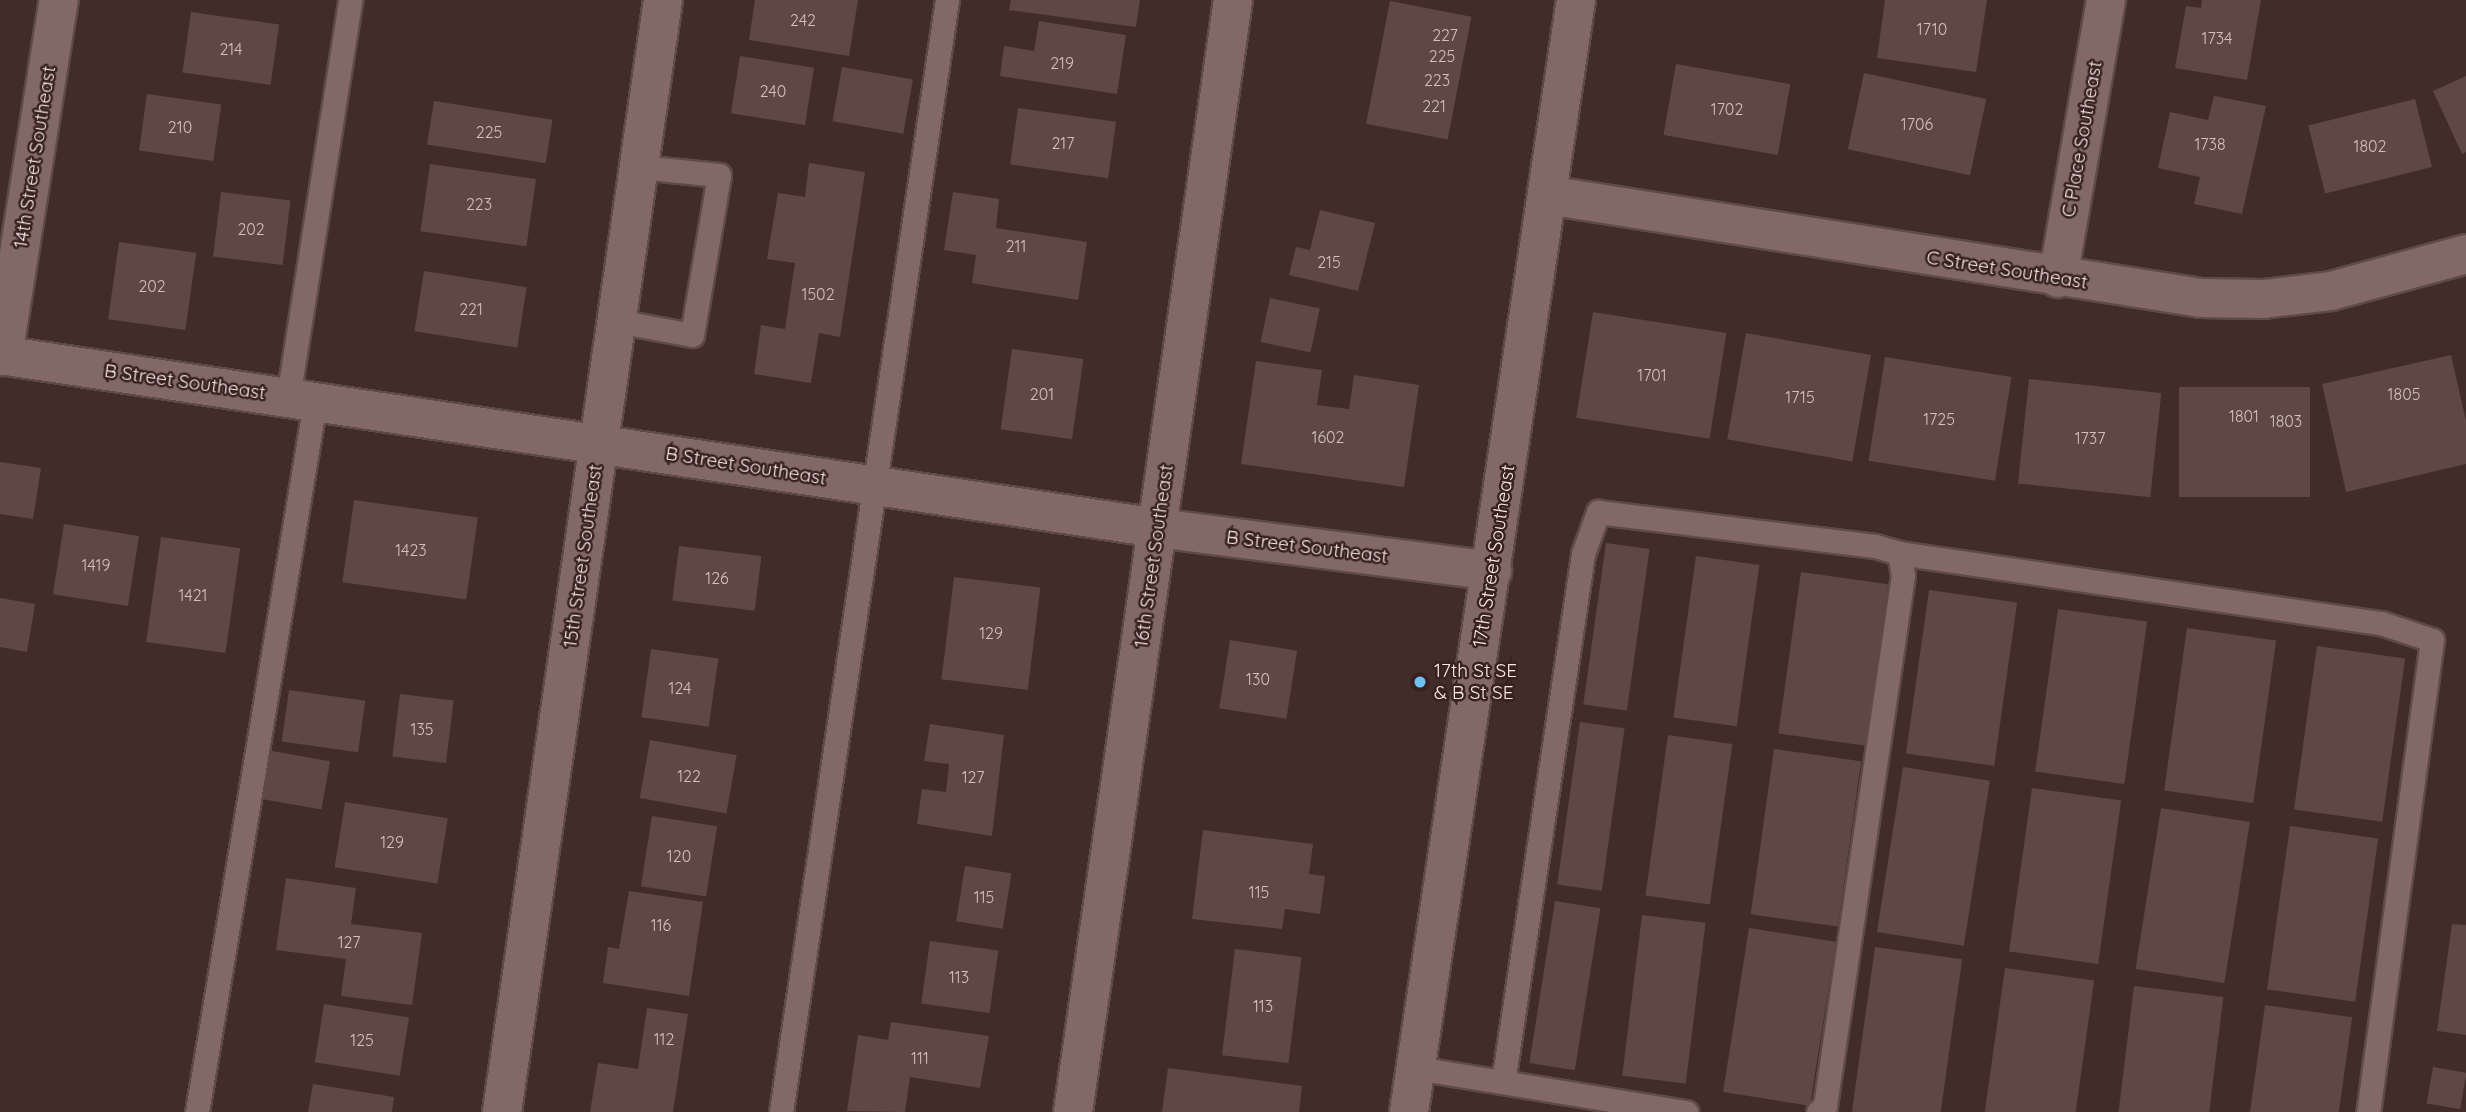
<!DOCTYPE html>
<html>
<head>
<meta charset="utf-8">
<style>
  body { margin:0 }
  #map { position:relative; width:2466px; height:1112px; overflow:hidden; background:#422c29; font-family:Quicksand,sans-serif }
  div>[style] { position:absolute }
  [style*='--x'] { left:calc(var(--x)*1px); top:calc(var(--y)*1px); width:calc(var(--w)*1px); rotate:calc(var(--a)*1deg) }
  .building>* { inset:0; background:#5f4744; transform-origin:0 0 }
  .roads { filter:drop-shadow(2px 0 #5e4b49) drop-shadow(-2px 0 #5e4b49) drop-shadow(0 2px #5e4b49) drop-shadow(0 -2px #5e4b49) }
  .lane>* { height:23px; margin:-11.5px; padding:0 11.5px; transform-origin:11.5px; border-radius:11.5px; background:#836966 }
  .street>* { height:38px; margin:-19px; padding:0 19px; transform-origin:19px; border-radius:19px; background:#836966 }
  .secondary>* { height:38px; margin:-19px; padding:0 19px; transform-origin:19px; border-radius:19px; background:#836966 }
  .dots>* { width:19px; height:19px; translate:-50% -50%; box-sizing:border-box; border:4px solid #372220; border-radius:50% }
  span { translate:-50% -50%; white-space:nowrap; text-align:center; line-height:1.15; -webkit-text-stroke:5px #372220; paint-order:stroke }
  .number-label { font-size:16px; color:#d2c0be }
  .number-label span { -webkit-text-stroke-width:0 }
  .street-label { font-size:19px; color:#f8e9e7 }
  .poi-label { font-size:19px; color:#f8e9e7 }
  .left { translate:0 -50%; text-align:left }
</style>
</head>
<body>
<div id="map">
  <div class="building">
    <i style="clip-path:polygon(755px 0,858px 0,849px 56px,749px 40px)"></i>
    <i style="clip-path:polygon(1011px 0,1140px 0,1136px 27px,1009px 10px)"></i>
    <i style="clip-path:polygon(1885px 0,1987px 0,1976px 72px,1877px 58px)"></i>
    <i style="clip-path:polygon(2202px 0,2261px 0,2247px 80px,2175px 68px,2186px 6px,2201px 8px)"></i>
    <i style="left:1390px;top:1px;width:83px;height:125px;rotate:11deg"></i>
    <i style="left:191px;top:12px;width:89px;height:61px;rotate:8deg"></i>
    <i style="clip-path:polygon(1039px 21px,1126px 35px,1117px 94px,1000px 76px,1004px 46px,1034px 51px)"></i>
    <i style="left:740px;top:56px;width:75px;height:58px;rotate:9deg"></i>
    <i style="left:1676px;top:64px;width:116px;height:72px;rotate:10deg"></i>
    <i style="left:842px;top:67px;width:72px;height:55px;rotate:10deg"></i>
    <i style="left:1864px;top:73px;width:125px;height:78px;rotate:12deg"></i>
    <i style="clip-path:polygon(2466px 76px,2466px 152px,2462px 154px,2433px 91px)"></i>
    <i style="left:147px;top:94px;width:75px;height:57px;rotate:8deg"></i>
    <i style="clip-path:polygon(2214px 96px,2266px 106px,2242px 214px,2194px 204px,2200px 177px,2158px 168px,2170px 112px,2208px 120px)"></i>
    <i style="left:2415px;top:99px;width:70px;height:110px;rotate:76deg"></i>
    <i style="left:434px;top:101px;width:120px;height:44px;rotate:9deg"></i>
    <i style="left:1018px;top:108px;width:99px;height:57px;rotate:8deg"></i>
    <i style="clip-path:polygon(809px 163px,865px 172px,840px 337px,819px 333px,811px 383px,754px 374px,761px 325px,785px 329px,795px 263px,767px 259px,778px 193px,805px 197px)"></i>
    <i style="left:430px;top:164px;width:107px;height:68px;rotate:8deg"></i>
    <i style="left:221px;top:192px;width:70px;height:65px;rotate:7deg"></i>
    <i style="clip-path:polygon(953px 192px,999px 199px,996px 228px,1087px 242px,1078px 300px,972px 283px,976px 255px,944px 250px)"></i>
    <i style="clip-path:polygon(1320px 210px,1375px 223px,1358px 291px,1289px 275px,1296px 247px,1310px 250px)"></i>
    <i style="left:119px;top:242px;width:78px;height:78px;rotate:8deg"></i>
    <i style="left:424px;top:271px;width:104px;height:61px;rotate:9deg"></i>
    <i style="left:1270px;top:298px;width:51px;height:45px;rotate:12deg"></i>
    <i style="left:1593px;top:312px;width:135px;height:107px;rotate:9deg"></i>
    <i style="left:1746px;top:333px;width:127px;height:108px;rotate:10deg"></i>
    <i style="left:1012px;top:349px;width:72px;height:81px;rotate:8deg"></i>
    <i style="clip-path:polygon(2451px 355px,2466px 421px,2466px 464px,2346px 492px,2322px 384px)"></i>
    <i style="left:1885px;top:357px;width:128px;height:105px;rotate:9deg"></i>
    <i style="clip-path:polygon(1256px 361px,1322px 370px,1317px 405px,1349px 409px,1354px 375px,1419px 385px,1404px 487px,1241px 464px)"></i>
    <i style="left:2029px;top:379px;width:133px;height:105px;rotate:6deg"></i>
    <i style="left:2179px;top:387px;width:131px;height:110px"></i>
    <i style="clip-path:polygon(0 462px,41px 468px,33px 519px,0 514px)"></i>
    <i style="left:354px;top:500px;width:125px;height:83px;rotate:8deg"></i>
    <i style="left:64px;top:524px;width:76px;height:71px;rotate:9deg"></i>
    <i style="left:161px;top:537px;width:80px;height:106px;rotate:8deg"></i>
    <i style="left:1606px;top:543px;width:44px;height:163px;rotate:8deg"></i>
    <i style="left:679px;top:546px;width:83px;height:55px;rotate:7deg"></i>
    <i style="left:1696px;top:556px;width:64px;height:163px;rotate:8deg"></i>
    <i style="left:1801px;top:572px;width:88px;height:163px;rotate:8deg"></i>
    <i style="left:954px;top:577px;width:87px;height:103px;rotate:7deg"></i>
    <i style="left:1929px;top:590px;width:89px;height:165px;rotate:8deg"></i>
    <i style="clip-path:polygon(0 598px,35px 604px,27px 652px,0 647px)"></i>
    <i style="left:2058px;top:609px;width:90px;height:164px;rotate:8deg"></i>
    <i style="left:2187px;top:628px;width:90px;height:164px;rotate:8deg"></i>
    <i style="left:1230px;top:640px;width:68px;height:69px;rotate:9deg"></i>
    <i style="left:2317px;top:646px;width:89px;height:165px;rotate:8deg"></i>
    <i style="left:651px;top:649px;width:68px;height:69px;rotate:8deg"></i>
    <i style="left:289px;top:690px;width:77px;height:52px;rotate:8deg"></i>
    <i style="left:400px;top:694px;width:54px;height:63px;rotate:7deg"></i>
    <i style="left:1580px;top:722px;width:45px;height:164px;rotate:8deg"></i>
    <i style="clip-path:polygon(930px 724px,1004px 735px,992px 836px,917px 824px,922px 789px,946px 792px,949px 764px,924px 761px)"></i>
    <i style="left:1668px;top:735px;width:65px;height:162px;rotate:8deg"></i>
    <i style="left:650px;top:740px;width:88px;height:59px;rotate:10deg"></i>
    <i style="left:1774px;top:749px;width:88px;height:167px;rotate:8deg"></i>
    <i style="left:266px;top:750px;width:65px;height:49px;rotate:10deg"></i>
    <i style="left:1903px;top:767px;width:88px;height:167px;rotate:9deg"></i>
    <i style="left:2032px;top:788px;width:90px;height:165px;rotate:8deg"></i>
    <i style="left:345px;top:802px;width:104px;height:66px;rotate:9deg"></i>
    <i style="left:2161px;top:808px;width:90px;height:163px;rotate:9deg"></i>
    <i style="left:652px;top:816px;width:66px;height:71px;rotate:9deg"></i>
    <i style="left:2290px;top:826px;width:89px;height:165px;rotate:8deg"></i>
    <i style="clip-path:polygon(1203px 830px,1313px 844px,1309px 874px,1325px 876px,1320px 914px,1285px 909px,1282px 929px,1192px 919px)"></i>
    <i style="left:965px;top:866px;width:47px;height:56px;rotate:9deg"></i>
    <i style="clip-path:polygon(286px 878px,356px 888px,351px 924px,422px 933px,412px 1005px,341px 996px,346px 959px,276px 950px)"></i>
    <i style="clip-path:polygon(629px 891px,703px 902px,689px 996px,603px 983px,608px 947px,619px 949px)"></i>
    <i style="left:1555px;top:901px;width:46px;height:164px;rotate:9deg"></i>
    <i style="left:1642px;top:915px;width:64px;height:162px;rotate:7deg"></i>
    <i style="clip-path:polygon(2452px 924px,2466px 925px,2466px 1035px,2437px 1031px)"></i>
    <i style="left:1749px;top:928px;width:88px;height:166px;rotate:9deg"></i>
    <i style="left:930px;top:941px;width:69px;height:63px;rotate:8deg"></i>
    <i style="left:1875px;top:947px;width:88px;height:166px;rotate:8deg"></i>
    <i style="left:1235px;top:949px;width:67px;height:107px;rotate:7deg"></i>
    <i style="left:2005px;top:968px;width:90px;height:146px;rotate:8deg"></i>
    <i style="left:2134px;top:986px;width:90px;height:127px;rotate:7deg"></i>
    <i style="left:324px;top:1004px;width:86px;height:59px;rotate:9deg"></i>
    <i style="left:2265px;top:1005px;width:88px;height:108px;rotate:8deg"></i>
    <i style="clip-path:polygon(647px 1008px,688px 1014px,673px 1112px,590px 1112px,598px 1063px,638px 1069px)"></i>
    <i style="clip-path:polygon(891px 1022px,989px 1036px,980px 1088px,910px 1077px,905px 1112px,847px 1111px,858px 1035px,888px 1040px)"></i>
    <i style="left:2433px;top:1067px;width:34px;height:37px;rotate:10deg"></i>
    <i style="clip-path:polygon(1168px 1068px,1302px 1086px,1299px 1112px,1162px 1112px)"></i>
    <i style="clip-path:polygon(313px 1084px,394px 1097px,392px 1112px,308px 1112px)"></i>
  </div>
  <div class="roads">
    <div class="lane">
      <i style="--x:616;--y:321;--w:77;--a:10.4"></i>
      <i style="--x:692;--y:335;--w:162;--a:-80.4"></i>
      <i style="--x:719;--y:175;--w:80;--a:-174.3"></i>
      <i style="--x:288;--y:398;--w:403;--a:-81.1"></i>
      <i style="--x:1899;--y:553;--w:487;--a:8.3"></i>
      <i style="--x:2381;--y:623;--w:54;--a:18.4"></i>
      <i style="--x:2432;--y:640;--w:476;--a:97.7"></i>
      <i style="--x:1416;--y:1068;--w:274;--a:9.3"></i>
      <i style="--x:1503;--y:1082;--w:534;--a:-81.38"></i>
      <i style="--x:1583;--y:554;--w:45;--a:-70.3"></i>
      <i style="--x:1598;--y:512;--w:279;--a:7"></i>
      <i style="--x:1875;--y:546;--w:25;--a:16"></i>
      <i style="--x:1899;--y:553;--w:22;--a:80"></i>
      <i style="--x:1903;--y:575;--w:537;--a:98.36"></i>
      <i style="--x:1825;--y:1106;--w:9;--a:139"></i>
      <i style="--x:197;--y:1112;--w:720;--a:-80.56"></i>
      <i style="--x:781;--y:1112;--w:1124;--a:-81.51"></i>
    </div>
    <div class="street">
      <i style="--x:1547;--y:195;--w:662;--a:8.95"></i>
      <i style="--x:2201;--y:298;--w:62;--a:0.9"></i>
      <i style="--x:2263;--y:299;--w:68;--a:-6.7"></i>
      <i style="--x:2331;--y:291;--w:140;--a:-15.3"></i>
      <i style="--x:2058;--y:278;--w:282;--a:-80.2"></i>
      <i style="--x:0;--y:355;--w:1171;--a:8.5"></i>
      <i style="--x:1158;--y:528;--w:337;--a:7.3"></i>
      <i style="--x:3;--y:356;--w:360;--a:-81.1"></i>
      <i style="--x:502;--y:1112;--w:1124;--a:-81.76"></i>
      <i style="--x:1073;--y:1112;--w:1123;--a:-81.81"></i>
    </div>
    <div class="secondary">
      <i style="--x:1409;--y:1112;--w:1124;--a:-81.46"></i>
    </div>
  </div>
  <div class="dots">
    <i style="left:1420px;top:682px;background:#6ec2f3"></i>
  </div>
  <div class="number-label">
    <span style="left:803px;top:20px">242</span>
    <span style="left:1932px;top:29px">1710</span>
    <span style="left:1445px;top:35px">227</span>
    <span style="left:2217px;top:38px">1734</span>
    <span style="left:231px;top:49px">214</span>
    <span style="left:1442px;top:56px">225</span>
    <span style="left:1062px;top:63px">219</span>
    <span style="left:1437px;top:80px">223</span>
    <span style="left:773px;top:91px">240</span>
    <span style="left:1434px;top:106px">221</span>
    <span style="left:1727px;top:109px">1702</span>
    <span style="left:1917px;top:124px">1706</span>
    <span style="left:180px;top:127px">210</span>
    <span style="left:489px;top:132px">225</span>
    <span style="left:1063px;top:143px">217</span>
    <span style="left:2210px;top:144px">1738</span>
    <span style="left:2370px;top:146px">1802</span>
    <span style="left:479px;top:204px">223</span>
    <span style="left:251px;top:229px">202</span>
    <span style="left:1016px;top:246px">211</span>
    <span style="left:1329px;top:262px">215</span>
    <span style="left:152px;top:286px">202</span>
    <span style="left:818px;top:294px">1502</span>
    <span style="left:471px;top:309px">221</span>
    <span style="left:1652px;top:375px">1701</span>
    <span style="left:1042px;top:394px">201</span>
    <span style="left:2404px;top:394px">1805</span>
    <span style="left:1800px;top:397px">1715</span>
    <span style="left:2244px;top:416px">1801</span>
    <span style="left:1939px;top:419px">1725</span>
    <span style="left:2286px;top:421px">1803</span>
    <span style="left:1328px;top:437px">1602</span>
    <span style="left:2090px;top:438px">1737</span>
    <span style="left:411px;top:550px">1423</span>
    <span style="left:96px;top:565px">1419</span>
    <span style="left:717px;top:578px">126</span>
    <span style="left:193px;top:595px">1421</span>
    <span style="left:991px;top:633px">129</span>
    <span style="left:1258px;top:679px">130</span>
    <span style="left:680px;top:688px">124</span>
    <span style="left:422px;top:729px">135</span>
    <span style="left:689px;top:776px">122</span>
    <span style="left:973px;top:777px">127</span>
    <span style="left:392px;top:842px">129</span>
    <span style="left:679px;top:856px">120</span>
    <span style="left:1259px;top:892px">115</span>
    <span style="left:984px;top:897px">115</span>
    <span style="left:661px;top:925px">116</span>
    <span style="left:349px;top:942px">127</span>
    <span style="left:959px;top:977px">113</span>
    <span style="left:1263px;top:1006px">113</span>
    <span style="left:664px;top:1039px">112</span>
    <span style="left:362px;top:1040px">125</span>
    <span style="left:920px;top:1058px">111</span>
  </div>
  <div class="street-label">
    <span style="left:2082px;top:139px;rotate:-80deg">C Place Southeast</span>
    <span style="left:35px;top:157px;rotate:-81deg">14th Street Southeast</span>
    <span style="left:2007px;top:270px;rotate:9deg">C Street Southeast</span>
    <span style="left:185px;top:382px;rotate:8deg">B Street Southeast</span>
    <span style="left:746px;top:466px;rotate:9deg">B Street Southeast</span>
    <span style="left:1307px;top:547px;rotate:7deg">B Street Southeast</span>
    <span style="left:583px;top:556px;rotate:-82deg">15th Street Southeast</span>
    <span style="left:1154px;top:556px;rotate:-82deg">16th Street Southeast</span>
    <span style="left:1494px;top:556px;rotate:-81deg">17th Street Southeast</span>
  </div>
  <div class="poi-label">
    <span class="left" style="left:1434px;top:682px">17th St SE<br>&amp; B St SE</span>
  </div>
</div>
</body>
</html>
